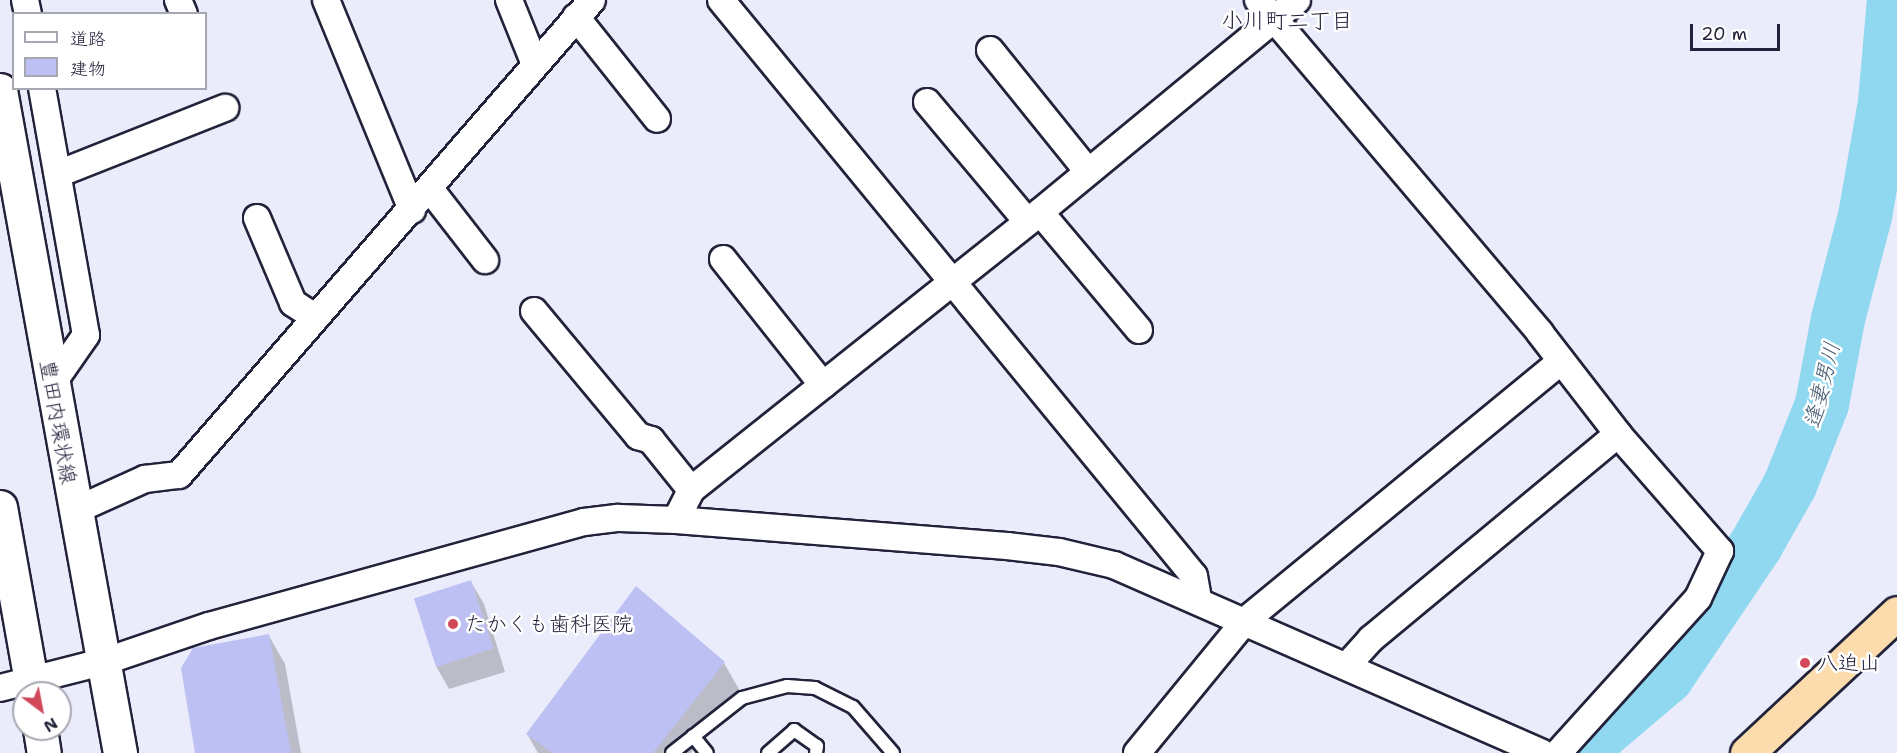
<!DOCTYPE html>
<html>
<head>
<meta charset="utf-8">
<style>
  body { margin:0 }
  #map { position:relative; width:1897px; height:753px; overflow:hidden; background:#ebecfb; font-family:"Shantell Sans","Klee One",sans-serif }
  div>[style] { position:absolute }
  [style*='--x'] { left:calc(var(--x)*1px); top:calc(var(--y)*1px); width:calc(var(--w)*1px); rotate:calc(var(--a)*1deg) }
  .shadow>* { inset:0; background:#0003 }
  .river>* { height:54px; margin:-27px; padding:0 27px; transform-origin:27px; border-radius:27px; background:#8fd8f0 }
  .building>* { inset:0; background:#bcc0f2; transform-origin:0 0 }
  .roads { filter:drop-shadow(2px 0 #22223b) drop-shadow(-2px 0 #22223b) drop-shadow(0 2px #22223b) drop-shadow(0 -2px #22223b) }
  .lane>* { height:12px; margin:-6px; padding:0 6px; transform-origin:6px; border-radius:6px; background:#fff }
  .street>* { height:26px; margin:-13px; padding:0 13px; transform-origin:13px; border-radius:13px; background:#fff }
  .secondary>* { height:33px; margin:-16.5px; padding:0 16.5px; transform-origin:16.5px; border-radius:16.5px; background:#fff }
  .highway>* { height:33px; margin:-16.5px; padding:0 16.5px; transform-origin:16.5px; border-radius:16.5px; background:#fcdcac }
  .dots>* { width:16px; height:16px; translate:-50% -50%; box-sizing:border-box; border:3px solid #fff; border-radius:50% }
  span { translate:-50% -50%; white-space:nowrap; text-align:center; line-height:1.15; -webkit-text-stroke:5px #fff; paint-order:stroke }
  .street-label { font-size:21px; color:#22223b }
  .poi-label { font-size:21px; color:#22223b }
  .left { translate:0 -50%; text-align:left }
  .neighbourhood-label { font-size:22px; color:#22223b }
  .water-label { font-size:22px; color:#435971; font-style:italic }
  .legend { position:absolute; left:12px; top:12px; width:195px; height:78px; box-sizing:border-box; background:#fff; border:2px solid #a7a7b1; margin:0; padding:8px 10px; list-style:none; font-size:18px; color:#22223b }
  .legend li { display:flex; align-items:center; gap:12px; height:30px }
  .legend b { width:30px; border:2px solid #a7a7b1 }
  .north { position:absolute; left:12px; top:681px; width:60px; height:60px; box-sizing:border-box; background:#fff; border:2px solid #a7a7b1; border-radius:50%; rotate:148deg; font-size:16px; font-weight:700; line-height:24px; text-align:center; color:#22223b }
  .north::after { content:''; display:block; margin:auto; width:21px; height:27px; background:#d1495b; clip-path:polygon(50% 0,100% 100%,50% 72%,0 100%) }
  .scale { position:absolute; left:1690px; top:24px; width:90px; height:27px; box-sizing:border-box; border:3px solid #22223b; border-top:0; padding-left:8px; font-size:18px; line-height:21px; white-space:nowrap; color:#22223b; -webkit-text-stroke:4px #fff; paint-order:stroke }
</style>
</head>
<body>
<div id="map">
  <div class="shadow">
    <i style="clip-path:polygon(471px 582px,484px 604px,505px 672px,449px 689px,436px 666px)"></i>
    <i style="clip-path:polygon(269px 636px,285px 664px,301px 753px,197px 753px)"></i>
    <i style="clip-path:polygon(724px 663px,740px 691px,691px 753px,538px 753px,527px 734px)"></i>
  </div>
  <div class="river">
    <i style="--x:1595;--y:738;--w:94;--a:-40.3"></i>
    <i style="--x:1667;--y:677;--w:159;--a:-56"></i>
    <i style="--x:1756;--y:545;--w:69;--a:-60.5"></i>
    <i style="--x:1790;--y:485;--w:87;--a:-68.4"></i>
    <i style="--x:1822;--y:404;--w:86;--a:-79.3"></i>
    <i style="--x:1838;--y:319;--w:106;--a:-75.3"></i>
    <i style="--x:1865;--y:216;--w:116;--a:-80"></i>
    <i style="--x:1885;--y:102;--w:102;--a:-85"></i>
  </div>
  <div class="building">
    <i style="left:471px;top:580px;width:72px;height:60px;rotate:72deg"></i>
    <i style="clip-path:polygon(636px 586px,725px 662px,653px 753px,552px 753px,526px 734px)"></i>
    <i style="clip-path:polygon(269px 634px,291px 753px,195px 753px,181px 668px,193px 648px)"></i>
  </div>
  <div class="roads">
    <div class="lane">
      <i style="--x:693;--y:736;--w:22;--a:51"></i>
      <i style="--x:672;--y:753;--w:89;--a:-38.2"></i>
      <i style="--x:742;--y:698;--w:47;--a:-14.9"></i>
      <i style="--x:787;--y:686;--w:28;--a:4"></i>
      <i style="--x:815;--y:688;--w:42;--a:26.6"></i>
      <i style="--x:853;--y:707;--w:61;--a:49"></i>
      <i style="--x:768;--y:753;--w:35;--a:-41"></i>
      <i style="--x:794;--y:730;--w:28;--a:35"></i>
      <i style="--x:817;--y:746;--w:7;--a:98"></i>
    </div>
    <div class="street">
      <i style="--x:25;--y:0;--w:14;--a:78"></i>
      <i style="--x:178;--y:0;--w:15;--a:67"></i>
      <i style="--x:326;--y:0;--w:227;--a:67.7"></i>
      <i style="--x:509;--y:0;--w:67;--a:68"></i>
      <i style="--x:721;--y:0;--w:745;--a:50.61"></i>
      <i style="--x:1194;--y:576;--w:23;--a:80"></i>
      <i style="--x:1258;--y:0;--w:436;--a:49.7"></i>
      <i style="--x:1540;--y:333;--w:128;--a:52.3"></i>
      <i style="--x:1618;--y:434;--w:321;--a:140.3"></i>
      <i style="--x:1371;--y:639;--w:36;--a:132"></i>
      <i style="--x:576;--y:17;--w:130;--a:51.5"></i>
      <i style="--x:990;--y:50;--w:154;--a:51.1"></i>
      <i style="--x:42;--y:88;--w:251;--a:79.9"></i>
      <i style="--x:86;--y:335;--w:60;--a:124.8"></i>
      <i style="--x:927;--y:102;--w:155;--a:50"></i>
      <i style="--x:58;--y:174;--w:180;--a:-21.6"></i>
      <i style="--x:430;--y:189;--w:90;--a:52.2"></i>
      <i style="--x:1040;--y:212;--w:154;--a:50"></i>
      <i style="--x:257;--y:218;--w:92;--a:67"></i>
      <i style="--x:293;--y:303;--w:27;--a:33"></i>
      <i style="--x:723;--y:259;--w:161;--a:51.6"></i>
      <i style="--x:534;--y:311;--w:163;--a:50.2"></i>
      <i style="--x:638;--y:436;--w:14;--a:17"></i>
      <i style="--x:651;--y:440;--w:64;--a:51.3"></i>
      <i style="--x:74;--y:511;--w:78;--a:-24.3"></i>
      <i style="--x:145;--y:479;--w:34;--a:-7"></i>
      <i style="--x:179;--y:475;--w:629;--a:-48.99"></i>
      <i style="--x:676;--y:520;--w:34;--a:-63"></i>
      <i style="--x:691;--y:490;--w:446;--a:-38.5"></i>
      <i style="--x:1040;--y:212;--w:333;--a:-39.5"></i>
      <i style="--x:0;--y:688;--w:109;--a:-14.3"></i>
      <i style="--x:106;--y:661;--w:109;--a:-18.8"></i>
      <i style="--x:209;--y:626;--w:389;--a:-15.5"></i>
      <i style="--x:584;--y:522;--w:35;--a:-7"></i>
      <i style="--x:619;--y:518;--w:57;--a:2"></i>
      <i style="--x:676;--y:520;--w:332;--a:4.5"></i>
      <i style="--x:1007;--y:546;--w:52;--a:6.6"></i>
      <i style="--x:1059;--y:552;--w:57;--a:13.3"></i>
      <i style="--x:1114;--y:565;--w:467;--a:23.7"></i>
      <i style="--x:1137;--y:753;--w:172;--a:-50.7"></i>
      <i style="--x:1246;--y:620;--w:408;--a:-39.4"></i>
      <i style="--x:1558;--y:753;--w:209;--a:-47.9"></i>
      <i style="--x:1698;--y:598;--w:52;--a:-64.9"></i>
      <i style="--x:1720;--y:551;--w:155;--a:-131.1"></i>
    </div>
    <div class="secondary">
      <i style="--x:0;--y:90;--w:674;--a:79.74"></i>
      <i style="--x:0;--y:507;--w:189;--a:79.9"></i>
      <i style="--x:40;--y:729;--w:24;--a:81"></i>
    </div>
    <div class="highway">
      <i style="--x:1747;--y:753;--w:205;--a:-43"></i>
    </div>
  </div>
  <div class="dots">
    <i style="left:453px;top:624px;background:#d1495b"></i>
    <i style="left:1805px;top:663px;background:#d1495b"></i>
  </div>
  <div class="street-label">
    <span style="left:58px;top:422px;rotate:80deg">豊田内環状線</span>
  </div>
  <div class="poi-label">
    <span class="left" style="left:465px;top:624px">たかくも歯科医院</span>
    <span class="left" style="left:1817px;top:663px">八迫山</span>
  </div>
  <div class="neighbourhood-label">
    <span style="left:1287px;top:21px">小川町二丁目</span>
  </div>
  <div class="water-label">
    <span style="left:1822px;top:385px;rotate:-76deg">逢妻男川</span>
  </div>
  <ul class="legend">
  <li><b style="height:8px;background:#fff"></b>道路</li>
  <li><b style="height:16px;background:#bcc0f2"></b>建物</li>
  </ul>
  <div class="north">N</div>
  <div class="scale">20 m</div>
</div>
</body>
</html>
